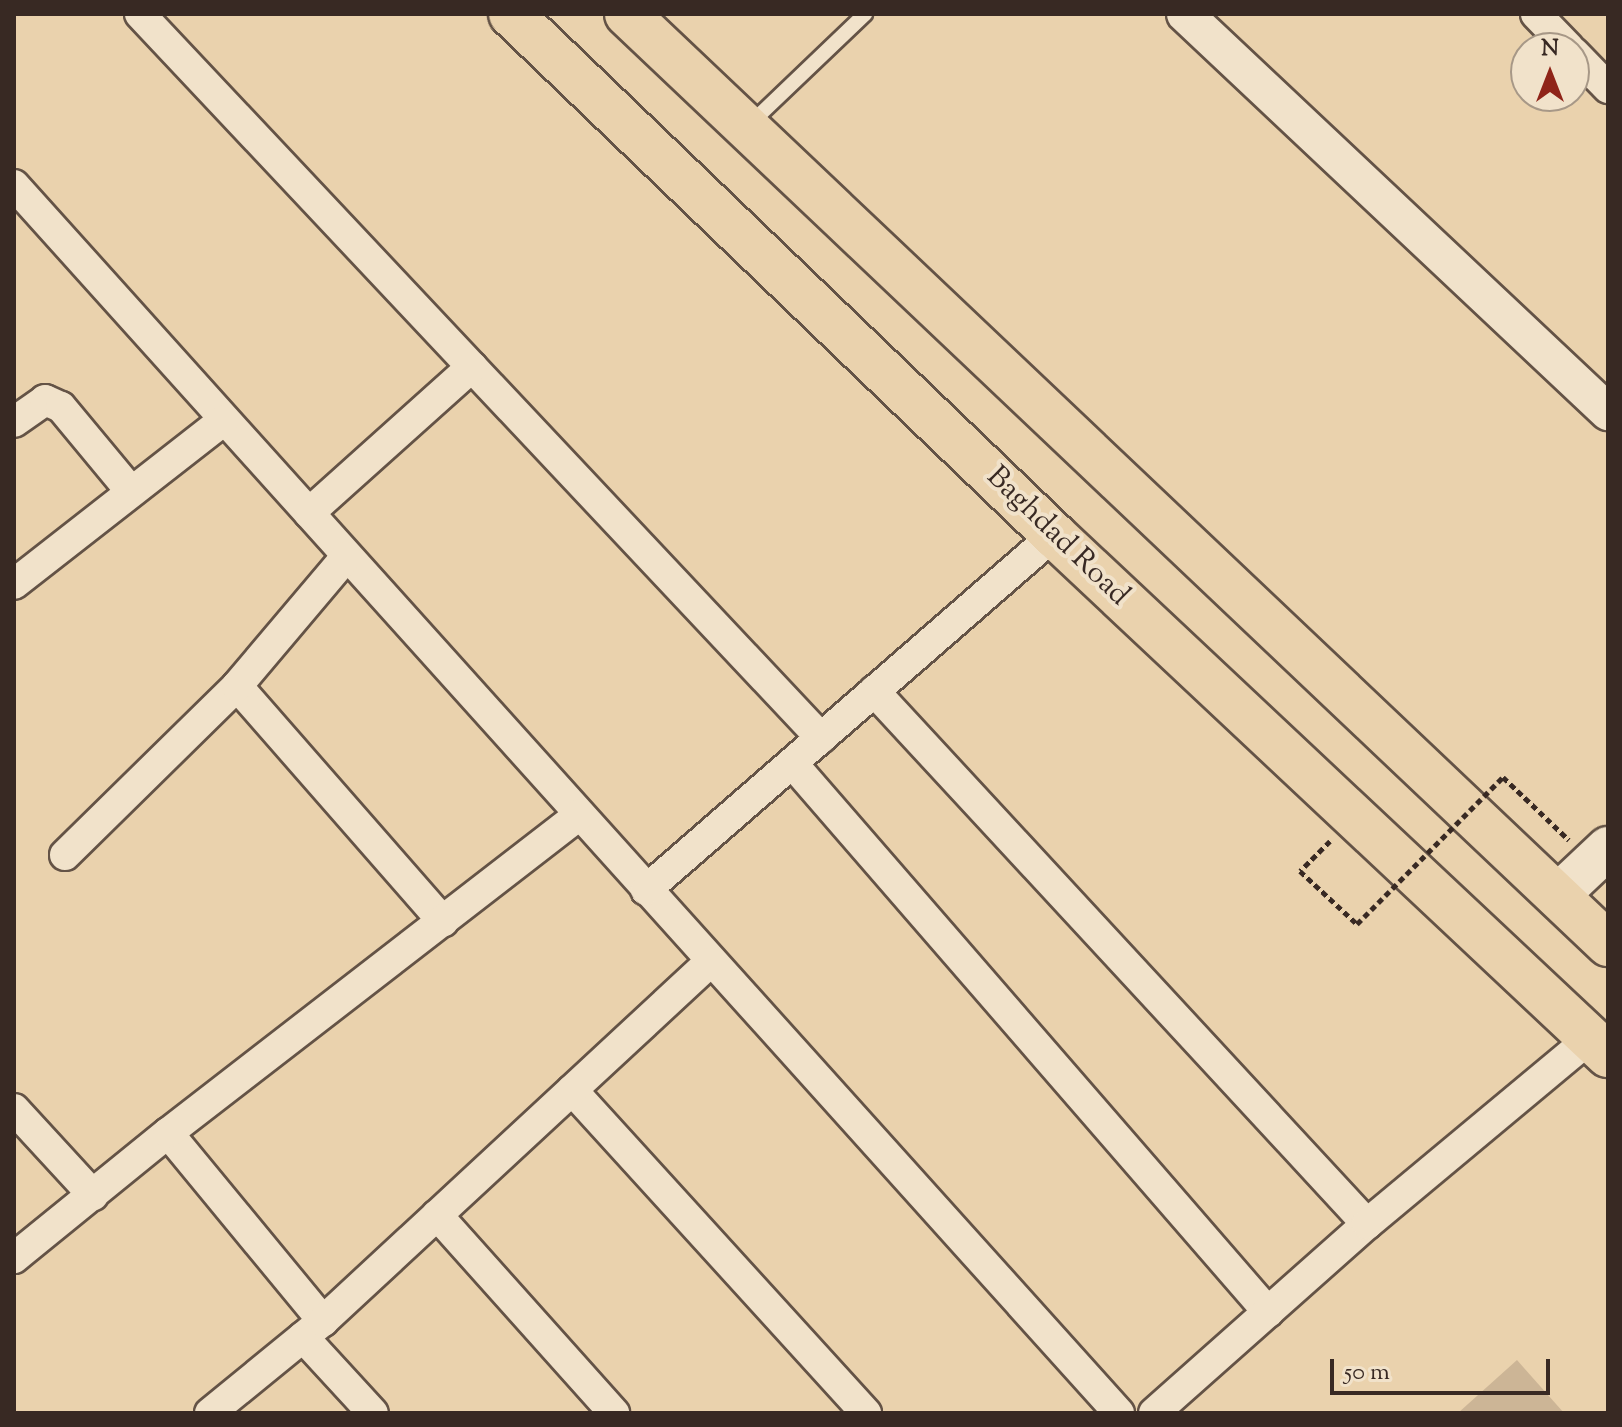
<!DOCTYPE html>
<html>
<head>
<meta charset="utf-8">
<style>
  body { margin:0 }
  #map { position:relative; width:1622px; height:1427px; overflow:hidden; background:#ead2ad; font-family:"Sorts Mill Goudy",serif }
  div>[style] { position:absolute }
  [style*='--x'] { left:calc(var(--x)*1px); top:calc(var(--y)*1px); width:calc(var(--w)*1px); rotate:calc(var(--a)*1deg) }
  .green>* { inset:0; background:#ccb596 }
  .path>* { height:5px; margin-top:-2.5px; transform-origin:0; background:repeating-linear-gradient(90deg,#382923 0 6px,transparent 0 10px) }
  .roads { filter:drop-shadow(2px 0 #645346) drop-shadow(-2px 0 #645346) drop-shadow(0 2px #645346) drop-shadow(0 -2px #645346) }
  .service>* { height:14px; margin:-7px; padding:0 7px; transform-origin:7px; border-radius:7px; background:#f1e2ca }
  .minor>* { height:30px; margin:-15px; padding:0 15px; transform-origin:15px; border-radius:15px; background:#f1e2ca }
  .tertiary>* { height:36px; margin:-18px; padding:0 18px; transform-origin:18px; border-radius:18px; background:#f1e2ca }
  .secondary>* { height:42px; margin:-21px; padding:0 21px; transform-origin:21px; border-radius:21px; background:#f1e2ca }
  .trunk>* { height:44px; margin:-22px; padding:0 22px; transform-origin:22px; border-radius:22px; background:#ead2ad }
  .path-bridge>* { height:5px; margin-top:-2.5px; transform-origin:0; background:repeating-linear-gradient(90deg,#382923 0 6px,transparent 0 10px) }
  span { translate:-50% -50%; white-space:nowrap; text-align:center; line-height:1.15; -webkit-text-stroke:8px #f1e2ca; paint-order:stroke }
  .street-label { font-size:30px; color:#382923 }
  .frame { position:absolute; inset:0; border:16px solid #382923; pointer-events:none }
  .north { position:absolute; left:1510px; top:32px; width:80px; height:80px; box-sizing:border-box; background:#f1e2ca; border:2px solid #a79887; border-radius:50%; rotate:0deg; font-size:22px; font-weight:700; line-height:32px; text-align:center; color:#382923 }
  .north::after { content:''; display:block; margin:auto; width:28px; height:36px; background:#8f2418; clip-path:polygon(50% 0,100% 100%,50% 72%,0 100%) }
  .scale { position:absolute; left:1330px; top:1359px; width:220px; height:36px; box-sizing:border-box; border:4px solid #382923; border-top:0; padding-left:10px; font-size:24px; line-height:28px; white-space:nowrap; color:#382923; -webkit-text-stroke:6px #f1e2ca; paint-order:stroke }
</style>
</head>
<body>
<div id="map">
  <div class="green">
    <i style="clip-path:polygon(1517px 1360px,1564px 1413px,1458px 1413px)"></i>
  </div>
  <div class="path">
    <i style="--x:1503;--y:777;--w:91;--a:43.7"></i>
    <i style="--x:1330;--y:841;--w:42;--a:135"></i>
    <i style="--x:1300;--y:871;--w:78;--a:42.9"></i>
  </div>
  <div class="roads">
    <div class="service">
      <i style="--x:751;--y:123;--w:158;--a:-43.7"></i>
    </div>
    <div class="minor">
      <i style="--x:140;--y:14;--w:994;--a:46.75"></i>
      <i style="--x:1536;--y:14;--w:47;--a:45.9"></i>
      <i style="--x:1574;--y:53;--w:49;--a:45.8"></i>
      <i style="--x:14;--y:185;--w:1652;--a:48.02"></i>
      <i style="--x:14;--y:422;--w:38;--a:-35"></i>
      <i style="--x:45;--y:400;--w:17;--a:24"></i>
      <i style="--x:61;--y:407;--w:107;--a:50.3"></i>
      <i style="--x:309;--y:513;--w:219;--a:-41.9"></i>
      <i style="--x:14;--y:584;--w:265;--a:-38"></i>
      <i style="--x:237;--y:686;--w:313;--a:48.8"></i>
      <i style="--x:874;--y:691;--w:726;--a:47.23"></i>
      <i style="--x:792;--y:763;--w:727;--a:49.07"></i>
      <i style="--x:65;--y:855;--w:241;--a:-44.5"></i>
      <i style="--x:237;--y:686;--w:169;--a:-49.8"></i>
      <i style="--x:646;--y:890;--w:541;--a:-41.03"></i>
      <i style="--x:572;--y:1090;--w:437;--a:47.7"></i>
      <i style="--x:14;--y:1109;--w:117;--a:47.4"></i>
      <i style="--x:168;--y:1133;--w:244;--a:50.5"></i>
      <i style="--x:437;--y:1215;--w:266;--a:48.2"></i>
      <i style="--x:14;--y:1258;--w:198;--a:-39.1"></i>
      <i style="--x:168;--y:1133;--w:520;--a:-37.73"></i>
      <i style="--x:303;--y:1337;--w:103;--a:47.4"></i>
      <i style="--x:210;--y:1413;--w:146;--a:-39.2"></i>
      <i style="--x:323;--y:1321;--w:526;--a:-42.84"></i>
      <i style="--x:1154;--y:1413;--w:285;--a:-41.6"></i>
      <i style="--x:1367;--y:1224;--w:290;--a:-39.8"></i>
    </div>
    <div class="tertiary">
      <i style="--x:1185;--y:14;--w:581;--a:43.26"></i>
    </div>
    <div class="secondary">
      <i style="--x:1557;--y:896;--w:70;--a:-43.3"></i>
    </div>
    <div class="trunk">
      <i style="--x:511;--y:14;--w:753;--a:43.82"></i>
      <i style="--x:1054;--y:535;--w:760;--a:43.19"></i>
      <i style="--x:627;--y:14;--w:1352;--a:43.47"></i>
    </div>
  </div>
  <div class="path-bridge">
    <i style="--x:1357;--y:924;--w:207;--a:-45.2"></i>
  </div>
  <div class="street-label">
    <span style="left:1057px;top:537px;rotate:44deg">Baghdad Road</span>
  </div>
  <div class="frame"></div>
  <div class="north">N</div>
  <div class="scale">50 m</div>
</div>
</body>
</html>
